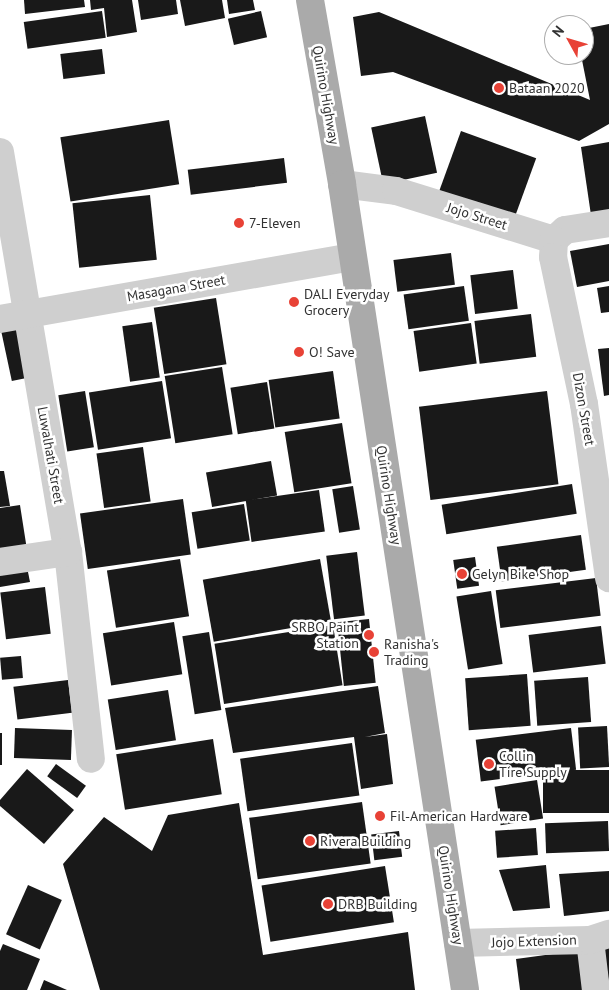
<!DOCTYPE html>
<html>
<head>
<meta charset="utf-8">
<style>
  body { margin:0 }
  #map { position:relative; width:609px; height:990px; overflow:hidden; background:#fff; font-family:"PT Sans",sans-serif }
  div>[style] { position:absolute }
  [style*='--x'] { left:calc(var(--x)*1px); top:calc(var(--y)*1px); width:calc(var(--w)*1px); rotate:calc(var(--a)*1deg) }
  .building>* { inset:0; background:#191919; transform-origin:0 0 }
  .minor>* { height:28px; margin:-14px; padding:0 14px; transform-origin:14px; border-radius:14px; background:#cfcfcf }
  .primary>* { height:28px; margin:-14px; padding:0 14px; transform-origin:14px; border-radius:14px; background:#aaa }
  .dots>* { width:14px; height:14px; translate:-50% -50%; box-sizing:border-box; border:2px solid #fff; border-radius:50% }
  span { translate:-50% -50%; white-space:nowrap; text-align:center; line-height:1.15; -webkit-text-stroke:5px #fff; paint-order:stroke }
  .poi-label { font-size:14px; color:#323232 }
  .left { translate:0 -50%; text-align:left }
  .right { translate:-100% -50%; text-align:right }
  .street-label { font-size:14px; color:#323232 }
  .north { position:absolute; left:544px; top:15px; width:50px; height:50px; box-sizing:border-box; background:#fff; border:1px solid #adadad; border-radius:50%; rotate:309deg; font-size:14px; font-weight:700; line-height:20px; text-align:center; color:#323232 }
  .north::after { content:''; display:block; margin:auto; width:18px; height:22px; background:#e84236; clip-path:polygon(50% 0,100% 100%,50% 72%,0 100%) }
</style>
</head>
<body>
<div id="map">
  <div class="building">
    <i style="clip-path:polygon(24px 0,84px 0,85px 7px,25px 14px)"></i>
    <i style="clip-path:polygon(90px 0,132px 0,137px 32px,107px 37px,104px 8px,91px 10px)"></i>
    <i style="clip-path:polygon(138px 0,176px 0,178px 14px,141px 20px)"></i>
    <i style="clip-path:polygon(180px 0,222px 0,225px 18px,185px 26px)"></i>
    <i style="clip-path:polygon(227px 0,253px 0,255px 10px,229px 14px)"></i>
    <i style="left:102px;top:11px;width:27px;height:79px;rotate:82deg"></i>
    <i style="left:261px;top:11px;width:27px;height:34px;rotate:77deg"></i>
    <i style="clip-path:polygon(379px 12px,590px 100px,581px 55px,584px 55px,584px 29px,609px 24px,609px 124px,579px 141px,393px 72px,361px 76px,353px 17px)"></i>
    <i style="left:102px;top:49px;width:25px;height:42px;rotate:83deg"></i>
    <i style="left:425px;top:116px;width:58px;height:55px;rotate:78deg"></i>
    <i style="left:169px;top:120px;width:65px;height:110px;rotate:81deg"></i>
    <i style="left:461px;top:131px;width:80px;height:64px;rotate:20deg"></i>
    <i style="clip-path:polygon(609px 142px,609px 219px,592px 222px,581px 147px)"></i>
    <i style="left:284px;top:158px;width:25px;height:97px;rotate:83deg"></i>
    <i style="left:150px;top:195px;width:65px;height:78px;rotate:84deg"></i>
    <i style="clip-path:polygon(609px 244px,609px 281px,577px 287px,570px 251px)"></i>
    <i style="left:451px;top:253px;width:32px;height:58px;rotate:83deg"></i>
    <i style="left:513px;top:270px;width:39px;height:43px;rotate:83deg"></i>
    <i style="left:464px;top:286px;width:35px;height:61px;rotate:82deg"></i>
    <i style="clip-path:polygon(609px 286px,609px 312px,601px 313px,597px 288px)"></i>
    <i style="left:216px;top:298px;width:67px;height:63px;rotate:81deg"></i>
    <i style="left:531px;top:314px;width:43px;height:57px;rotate:83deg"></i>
    <i style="left:152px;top:322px;width:56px;height:30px;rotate:82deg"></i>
    <i style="left:471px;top:323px;width:41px;height:58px;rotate:82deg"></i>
    <i style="left:21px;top:328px;width:50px;height:20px;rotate:78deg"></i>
    <i style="clip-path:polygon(609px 348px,609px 395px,604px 396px,598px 349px)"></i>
    <i style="left:222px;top:367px;width:68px;height:58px;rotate:81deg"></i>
    <i style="left:333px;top:371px;width:48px;height:65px;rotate:82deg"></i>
    <i style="left:162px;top:381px;width:58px;height:74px;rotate:81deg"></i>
    <i style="left:267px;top:382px;width:47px;height:37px;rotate:81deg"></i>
    <i style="left:85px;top:391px;width:57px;height:27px;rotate:81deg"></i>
    <i style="left:547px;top:391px;width:94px;height:129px;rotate:83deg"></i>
    <i style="left:342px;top:423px;width:61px;height:58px;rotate:81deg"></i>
    <i style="left:143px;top:447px;width:55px;height:47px;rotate:82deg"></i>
    <i style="left:271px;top:461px;width:35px;height:66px;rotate:80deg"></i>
    <i style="clip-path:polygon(0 471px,4px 471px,10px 506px,0 507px)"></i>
    <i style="left:572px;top:484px;width:30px;height:132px;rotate:81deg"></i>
    <i style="left:353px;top:486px;width:44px;height:21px;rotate:81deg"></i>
    <i style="left:319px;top:490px;width:42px;height:74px;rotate:82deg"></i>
    <i style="left:183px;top:499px;width:56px;height:104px;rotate:82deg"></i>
    <i style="left:244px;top:504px;width:37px;height:53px;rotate:81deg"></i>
    <i style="clip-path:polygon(20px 505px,27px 550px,0 555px,0 508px)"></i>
    <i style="left:581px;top:535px;width:35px;height:85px;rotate:82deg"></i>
    <i style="left:357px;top:552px;width:64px;height:31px;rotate:83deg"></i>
    <i style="left:475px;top:557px;width:29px;height:22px;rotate:82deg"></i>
    <i style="left:180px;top:559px;width:58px;height:74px;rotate:81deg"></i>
    <i style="left:320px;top:559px;width:63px;height:119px;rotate:80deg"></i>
    <i style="clip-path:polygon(26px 562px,30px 582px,0 587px,0 566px)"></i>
    <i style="left:596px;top:578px;width:38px;height:101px;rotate:83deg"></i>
    <i style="left:45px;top:587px;width:47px;height:45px;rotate:83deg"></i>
    <i style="left:491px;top:591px;width:74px;height:35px;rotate:81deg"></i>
    <i style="left:369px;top:619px;width:64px;height:32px;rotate:84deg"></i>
    <i style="left:174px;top:622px;width:53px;height:72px;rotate:81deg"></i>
    <i style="left:333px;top:625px;width:61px;height:120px;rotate:81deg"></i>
    <i style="left:601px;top:626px;width:38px;height:73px;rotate:83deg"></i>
    <i style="left:209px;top:632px;width:79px;height:27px;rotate:81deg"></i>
    <i style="left:21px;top:656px;width:22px;height:21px;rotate:85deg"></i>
    <i style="left:527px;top:674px;width:52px;height:62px;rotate:86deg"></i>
    <i style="left:588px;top:677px;width:45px;height:54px;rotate:86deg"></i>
    <i style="left:68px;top:680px;width:33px;height:55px;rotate:83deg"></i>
    <i style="clip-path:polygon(378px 686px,385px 733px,365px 737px,387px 734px,393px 784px,361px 789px,354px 737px,233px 753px,225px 708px)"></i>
    <i style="left:168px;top:690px;width:51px;height:61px;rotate:81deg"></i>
    <i style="left:607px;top:726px;width:41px;height:29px;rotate:87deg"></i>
    <i style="left:15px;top:728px;width:57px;height:30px;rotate:2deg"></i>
    <i style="left:571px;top:728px;width:42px;height:96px;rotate:83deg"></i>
    <i style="left:0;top:733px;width:2px;height:32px"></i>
    <i style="left:213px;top:739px;width:56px;height:98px;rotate:81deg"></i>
    <i style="left:352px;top:743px;width:53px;height:113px;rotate:82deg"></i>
    <i style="left:56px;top:764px;width:37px;height:15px;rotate:36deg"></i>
    <i style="clip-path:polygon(27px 769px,74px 810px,44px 844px,0 806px,0 800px)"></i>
    <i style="left:609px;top:770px;width:43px;height:66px;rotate:90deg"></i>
    <i style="left:537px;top:780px;width:39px;height:43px;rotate:81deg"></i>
    <i style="left:362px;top:802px;width:62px;height:114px;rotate:82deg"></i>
    <i style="clip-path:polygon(239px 803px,263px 955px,408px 932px,415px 990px,100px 990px,63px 864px,104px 817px,152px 851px,168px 815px)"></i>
    <i style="left:608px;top:821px;width:30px;height:63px;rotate:88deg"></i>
    <i style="left:536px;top:828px;width:27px;height:41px;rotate:86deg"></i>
    <i style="left:399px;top:831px;width:26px;height:28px;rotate:83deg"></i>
    <i style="clip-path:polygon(546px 865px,550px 908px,513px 911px,499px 870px)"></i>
    <i style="left:385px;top:866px;width:57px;height:125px;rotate:81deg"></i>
    <i style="clip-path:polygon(609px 871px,609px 911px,564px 916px,559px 874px)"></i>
    <i style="left:28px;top:885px;width:37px;height:54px;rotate:24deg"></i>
    <i style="clip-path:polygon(3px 944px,40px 959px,27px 990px,0 990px,0 951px)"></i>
    <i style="clip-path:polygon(609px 948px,609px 984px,604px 949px)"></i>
    <i style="clip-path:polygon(582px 950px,587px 990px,520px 990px,516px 959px)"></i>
    <i style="clip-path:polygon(44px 980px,67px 990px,40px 990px)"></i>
  </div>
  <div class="minor">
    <i style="--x:0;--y:152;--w:406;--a:80.4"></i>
    <i style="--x:68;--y:552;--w:208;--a:83.7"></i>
    <i style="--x:342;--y:184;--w:54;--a:7.4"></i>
    <i style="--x:396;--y:191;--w:165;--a:17.2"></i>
    <i style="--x:554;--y:240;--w:15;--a:-42"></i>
    <i style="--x:565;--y:230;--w:45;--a:-9"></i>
    <i style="--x:554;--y:240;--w:17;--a:93"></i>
    <i style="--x:553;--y:257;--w:150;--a:78.1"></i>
    <i style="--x:584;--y:404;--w:176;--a:81.8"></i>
    <i style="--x:0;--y:319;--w:356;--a:-10"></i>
    <i style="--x:0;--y:562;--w:69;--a:-8.4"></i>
    <i style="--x:590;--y:940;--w:50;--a:83.2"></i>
    <i style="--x:458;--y:943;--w:132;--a:-1.3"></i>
    <i style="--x:590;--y:940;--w:20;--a:-18"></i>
  </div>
  <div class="primary">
    <i style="--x:310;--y:0;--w:187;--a:80.1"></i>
    <i style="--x:342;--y:184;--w:815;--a:81.32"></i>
  </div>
  <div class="dots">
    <i style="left:499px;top:88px;background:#e84236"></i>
    <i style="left:239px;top:223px;background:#e84236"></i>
    <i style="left:294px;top:302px;background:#e84236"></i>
    <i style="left:299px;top:352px;background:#e84236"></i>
    <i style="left:462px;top:574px;background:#e84236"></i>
    <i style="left:369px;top:635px;background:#e84236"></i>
    <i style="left:374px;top:652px;background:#e84236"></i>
    <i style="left:489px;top:764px;background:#e84236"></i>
    <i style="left:380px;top:816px;background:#e84236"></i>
    <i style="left:310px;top:841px;background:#e84236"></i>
    <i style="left:328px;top:904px;background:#e84236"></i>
  </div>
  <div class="poi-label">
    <span class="left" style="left:509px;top:88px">Bataan 2020</span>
    <span class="left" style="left:249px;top:223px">7-Eleven</span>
    <span class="left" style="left:304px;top:302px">DALI Everyday<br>Grocery</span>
    <span class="left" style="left:309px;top:352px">O! Save</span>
    <span class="left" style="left:472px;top:574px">Gelyn Bike Shop</span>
    <span class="right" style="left:359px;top:635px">SRBO Paint<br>Station</span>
    <span class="left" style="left:384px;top:652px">Ranisha's<br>Trading</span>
    <span class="left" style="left:499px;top:764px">Collin<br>Tire Supply</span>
    <span class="left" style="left:390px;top:816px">Fil-American Hardware</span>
    <span class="left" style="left:320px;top:841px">Rivera Building</span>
    <span class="left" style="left:338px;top:904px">DRB Building</span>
  </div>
  <div class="street-label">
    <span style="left:326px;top:95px;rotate:80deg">Quirino Highway</span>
    <span style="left:477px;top:216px;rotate:17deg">Jojo Street</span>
    <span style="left:176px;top:288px;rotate:-10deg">Masagana Street</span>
    <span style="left:584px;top:409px;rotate:80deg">Dizon Street</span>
    <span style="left:51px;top:455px;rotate:80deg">Luwalhati Street</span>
    <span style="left:389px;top:495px;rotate:81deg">Quirino Highway</span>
    <span style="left:451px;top:895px;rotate:81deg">Quirino Highway</span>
    <span style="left:534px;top:941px;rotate:-2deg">Jojo Extension</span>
  </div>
  <div class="north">N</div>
</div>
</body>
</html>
